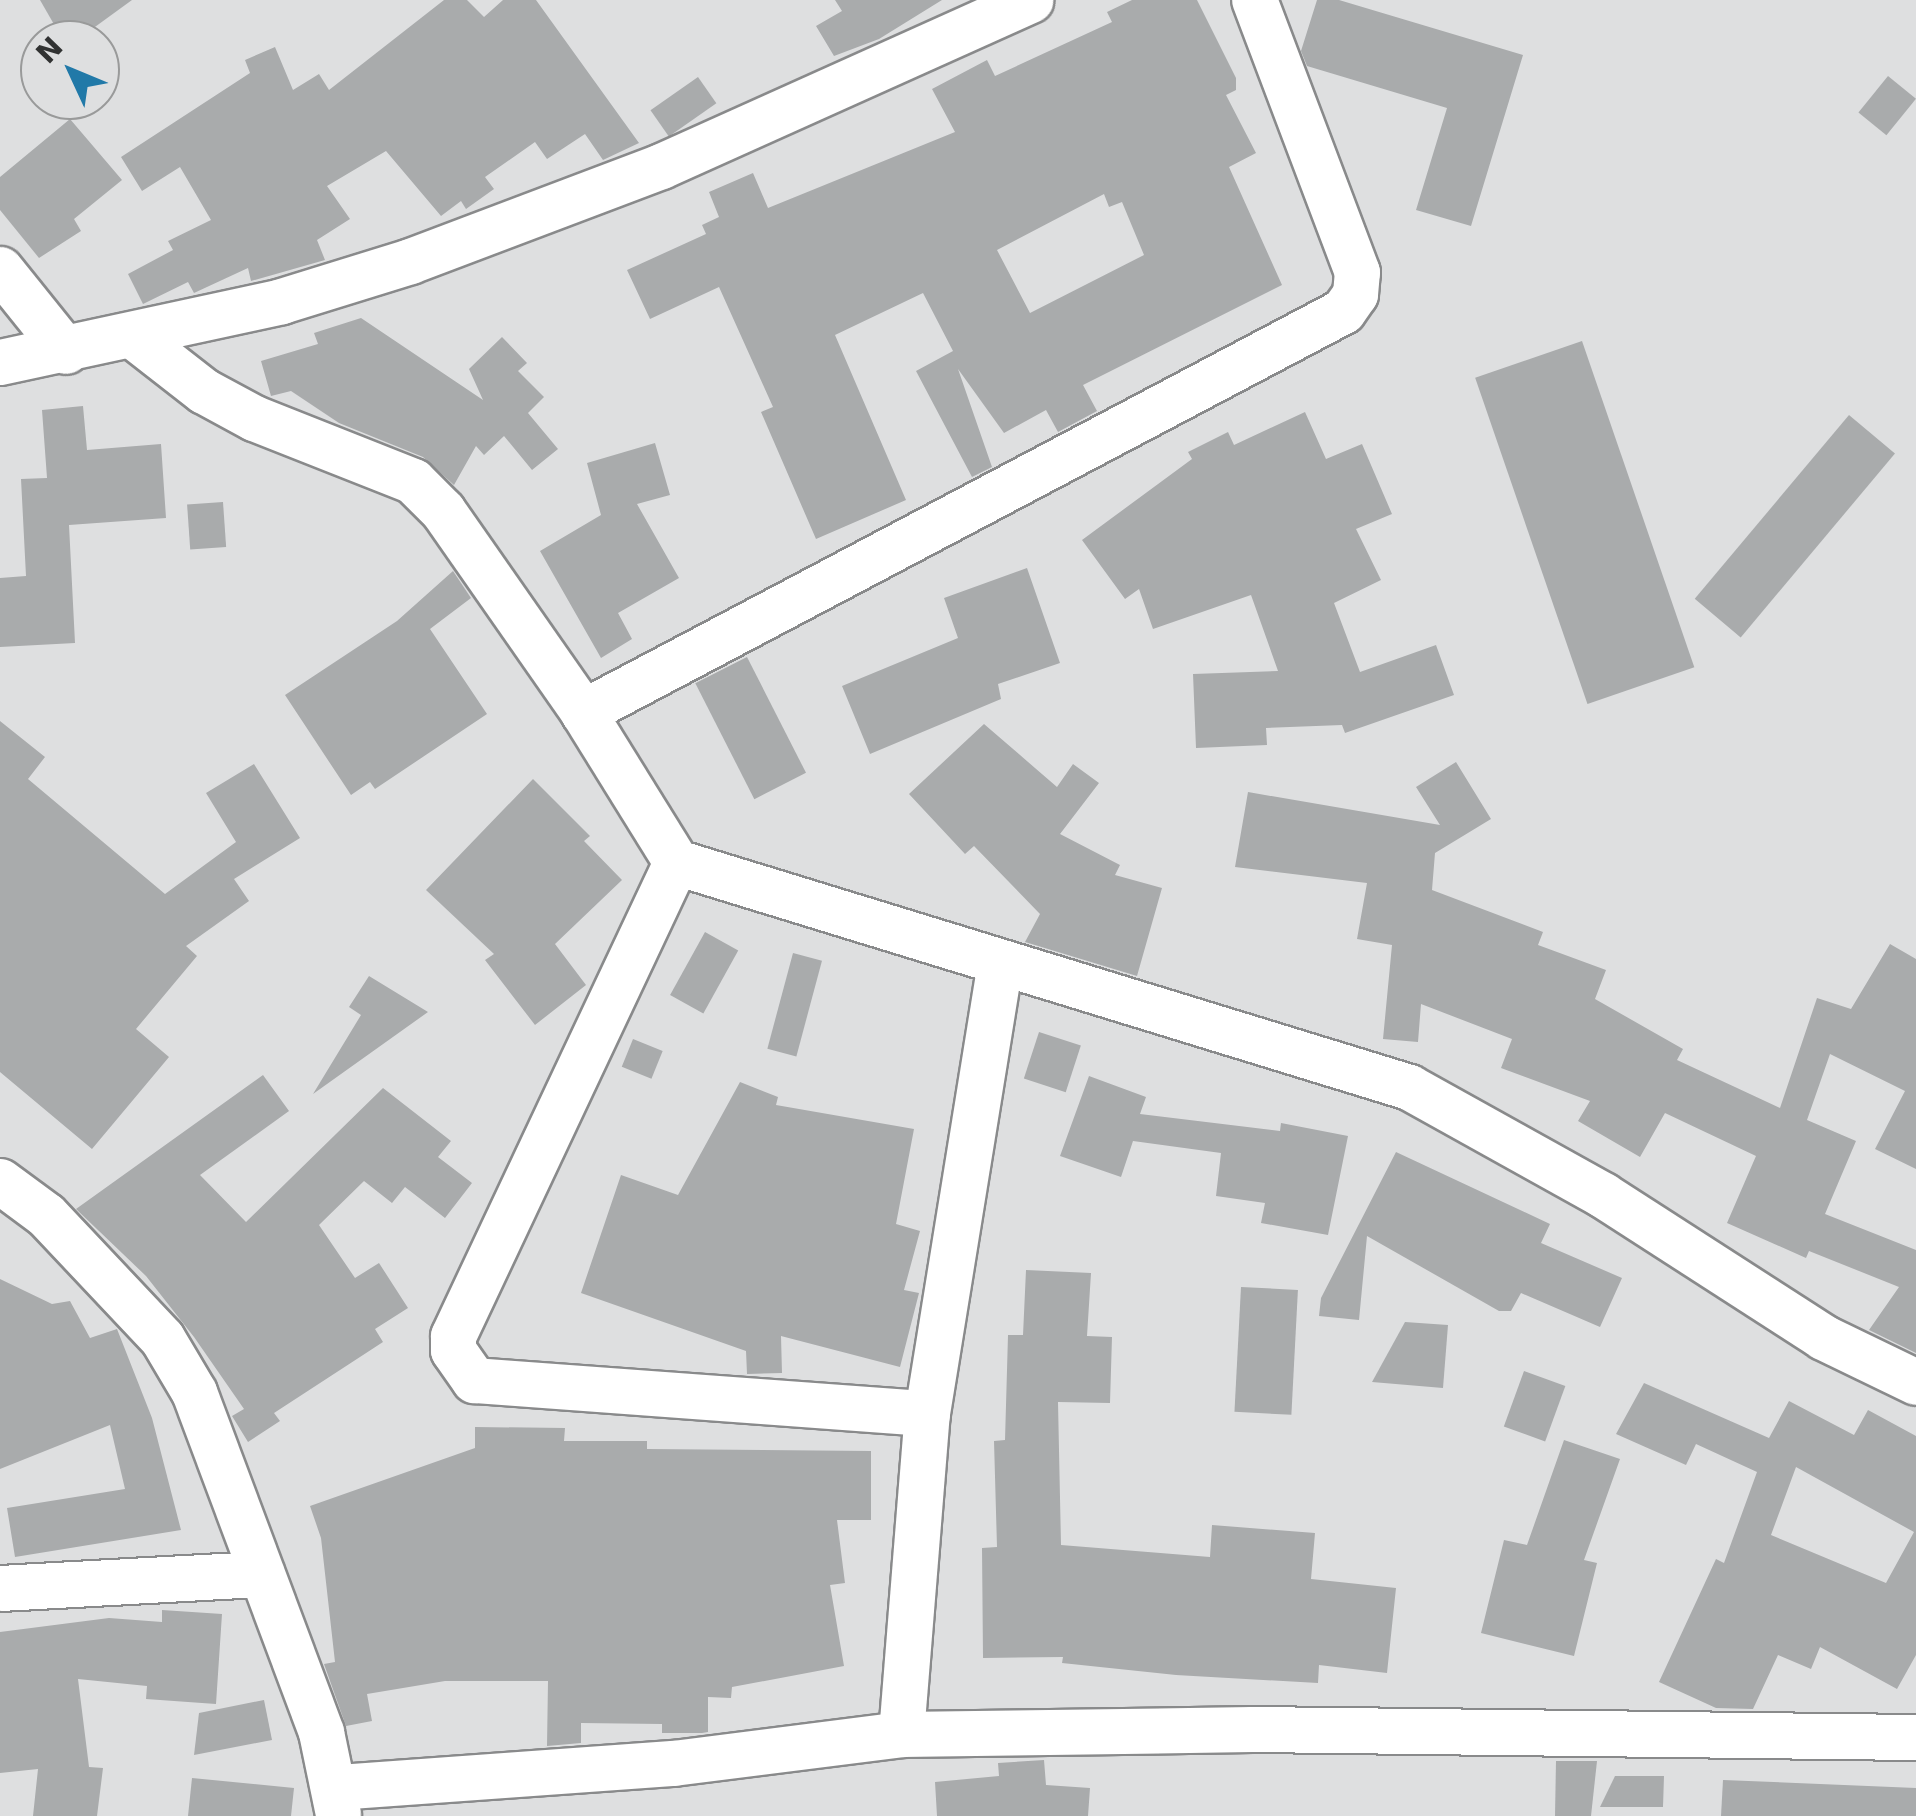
<!DOCTYPE html>
<html>
<head>
<meta charset="utf-8">
<style>
  body { margin:0 }
  #map { position:relative; width:1916px; height:1816px; overflow:hidden; background:#dedfe0; font-family:"DejaVu Sans",sans-serif }
  div>[style] { position:absolute }
  [style*='--x'] { left:calc(var(--x)*1px); top:calc(var(--y)*1px); width:calc(var(--w)*1px); rotate:calc(var(--a)*1deg) }
  .building>* { inset:0; background:#a9abac; transform-origin:0 0 }
  .roads { filter:drop-shadow(2px 0 #898a8b) drop-shadow(-2px 0 #898a8b) drop-shadow(0 2px #898a8b) drop-shadow(0 -2px #898a8b) }
  .minor>* { height:45px; margin:-22.5px; padding:0 22.5px; transform-origin:22.5px; border-radius:22.5px; background:#fff }
  span { translate:-50% -50%; white-space:nowrap; text-align:center; line-height:1.15; -webkit-text-stroke:10px #dedfe0; paint-order:stroke }
  .north { position:absolute; left:20px; top:20px; width:100px; height:100px; box-sizing:border-box; background:#dedfe0; border:2px solid #999a9a; border-radius:50%; rotate:314deg; font-size:28px; font-weight:700; line-height:40px; text-align:center; color:#313232 }
  .north::after { content:''; display:block; margin:auto; width:35px; height:45px; background:#2179a8; clip-path:polygon(50% 0,100% 100%,50% 72%,0 100%) }
</style>
</head>
<body>
<div id="map">
  <div class="building">
    <i style="clip-path:polygon(40px 0,132px 0,77px 40px,63px 40px)"></i>
    <i style="clip-path:polygon(444px 0,467px 0,484px 17px,503px 0,536px 0,639px 143px,603px 160px,585px 134px,547px 159px,535px 142px,485px 177px,494px 189px,466px 209px,461px 201px,441px 216px,386px 151px,327px 186px,350px 219px,317px 240px,325px 260px,251px 281px,248px 268px,194px 293px,188px 282px,143px 304px,128px 274px,173px 250px,168px 241px,211px 220px,180px 167px,142px 191px,121px 157px,250px 73px,245px 60px,275px 47px,293px 90px,319px 74px,329px 90px)"></i>
    <i style="clip-path:polygon(835px 0,942px 0,879px 39px,834px 56px,816px 26px,842px 11px)"></i>
    <i style="clip-path:polygon(evenodd,1132px 0,1197px 0,1236px 78px,1236px 90px,1226px 95px,1256px 153px,1229px 167px,1282px 285px,1083px 385px,1097px 411px,1058px 432px,1046px 410px,1004px 433px,958px 369px,992px 467px,972px 477px,916px 371px,953px 351px,923px 293px,835px 335px,906px 500px,816px 539px,761px 412px,773px 407px,719px 287px,650px 319px,627px 270px,706px 234px,702px 225px,719px 217px,709px 192px,753px 173px,768px 208px,955px 132px,932px 89px,987px 60px,995px 76px,1112px 22px,1107px 12px,1132px 0,1104px 194px,1109px 207px,1122px 202px,1144px 255px,1030px 313px,997px 250px,1104px 194px)"></i>
    <i style="clip-path:polygon(1317px 0,1339px 0,1523px 55px,1471px 226px,1416px 210px,1447px 108px,1307px 66px,1301px 51px)"></i>
    <i style="left:1888px;top:76px;width:36px;height:47px;rotate:39deg"></i>
    <i style="left:698px;top:77px;width:32px;height:58px;rotate:55deg"></i>
    <i style="clip-path:polygon(70px 119px,122px 180px,74px 219px,81px 231px,39px 258px,0 210px,0 177px)"></i>
    <i style="clip-path:polygon(361px 318px,483px 400px,469px 369px,502px 337px,527px 363px,518px 371px,544px 397px,528px 413px,558px 449px,532px 470px,504px 436px,484px 455px,476px 446px,454px 485px,423px 457px,339px 423px,291px 391px,271px 396px,261px 361px,318px 344px,314px 333px)"></i>
    <i style="left:1582px;top:341px;width:345px;height:113px;rotate:71deg"></i>
    <i style="clip-path:polygon(83px 406px,87px 450px,161px 444px,166px 518px,69px 525px,75px 643px,0 647px,0 578px,26px 576px,21px 479px,47px 478px,42px 410px)"></i>
    <i style="clip-path:polygon(1305px 412px,1326px 459px,1362px 444px,1392px 514px,1356px 529px,1381px 580px,1334px 603px,1360px 672px,1436px 645px,1454px 695px,1345px 733px,1342px 725px,1266px 728px,1267px 745px,1196px 748px,1193px 674px,1278px 671px,1251px 595px,1153px 629px,1139px 589px,1125px 599px,1082px 540px,1192px 459px,1188px 452px,1228px 432px,1234px 445px)"></i>
    <i style="left:1849px;top:415px;width:60px;height:240px;rotate:40deg"></i>
    <i style="clip-path:polygon(655px 443px,670px 495px,637px 504px,679px 578px,618px 613px,632px 639px,601px 658px,540px 551px,601px 515px,587px 463px)"></i>
    <i style="left:223px;top:502px;width:45px;height:36px;rotate:86deg"></i>
    <i style="clip-path:polygon(1027px 568px,1060px 663px,998px 684px,1001px 699px,870px 754px,842px 686px,958px 638px,944px 598px)"></i>
    <i style="clip-path:polygon(453px 571px,471px 598px,430px 629px,487px 714px,375px 789px,370px 782px,351px 795px,285px 695px,397px 621px)"></i>
    <i style="left:747px;top:657px;width:130px;height:58px;rotate:63deg"></i>
    <i style="clip-path:polygon(0 721px,45px 757px,28px 779px,165px 894px,236px 842px,206px 793px,254px 764px,300px 838px,234px 879px,249px 901px,186px 946px,197px 956px,136px 1029px,169px 1057px,92px 1149px,0 1072px)"></i>
    <i style="clip-path:polygon(984px 724px,1057px 787px,1073px 764px,1099px 783px,1060px 834px,1120px 865px,1115px 875px,1162px 888px,1137px 976px,1025px 942px,1040px 914px,974px 846px,965px 854px,909px 794px)"></i>
    <i style="clip-path:polygon(1456px 762px,1491px 819px,1435px 853px,1432px 890px,1543px 932px,1538px 945px,1606px 970px,1595px 999px,1683px 1049px,1677px 1060px,1780px 1108px,1817px 998px,1851px 1009px,1890px 944px,1916px 959px,1916px 1169px,1875px 1149px,1905px 1091px,1830px 1054px,1807px 1120px,1856px 1141px,1825px 1214px,1916px 1250px,1916px 1353px,1869px 1330px,1899px 1287px,1809px 1251px,1806px 1258px,1727px 1223px,1756px 1156px,1665px 1113px,1640px 1157px,1578px 1121px,1590px 1101px,1501px 1068px,1512px 1039px,1421px 1004px,1418px 1042px,1383px 1039px,1392px 945px,1357px 939px,1367px 883px,1235px 867px,1248px 792px,1440px 825px,1416px 787px)"></i>
    <i style="clip-path:polygon(533px 779px,590px 836px,584px 841px,622px 880px,555px 944px,586px 985px,535px 1025px,485px 960px,494px 954px,426px 890px)"></i>
    <i style="left:705px;top:932px;width:38px;height:72px;rotate:29deg"></i>
    <i style="left:793px;top:953px;width:30px;height:99px;rotate:15deg"></i>
    <i style="clip-path:polygon(369px 976px,428px 1012px,313px 1094px,361px 1015px,349px 1007px)"></i>
    <i style="left:1039px;top:1032px;width:44px;height:49px;rotate:18deg"></i>
    <i style="left:633px;top:1039px;width:32px;height:30px;rotate:22deg"></i>
    <i style="clip-path:polygon(263px 1075px,289px 1111px,200px 1175px,246px 1222px,383px 1088px,451px 1141px,438px 1157px,472px 1183px,445px 1218px,405px 1187px,392px 1203px,364px 1181px,319px 1225px,355px 1278px,379px 1263px,408px 1308px,375px 1329px,383px 1342px,274px 1413px,280px 1421px,248px 1442px,232px 1416px,244px 1409px,194px 1337px,146px 1276px,76px 1209px)"></i>
    <i style="clip-path:polygon(1089px 1076px,1146px 1097px,1140px 1114px,1280px 1131px,1281px 1123px,1348px 1136px,1328px 1235px,1261px 1223px,1265px 1203px,1216px 1196px,1221px 1153px,1133px 1141px,1121px 1177px,1060px 1156px)"></i>
    <i style="clip-path:polygon(740px 1082px,778px 1097px,776px 1105px,914px 1129px,896px 1224px,920px 1231px,904px 1290px,919px 1293px,900px 1367px,781px 1336px,782px 1373px,747px 1374px,746px 1351px,581px 1293px,621px 1175px,678px 1195px)"></i>
    <i style="clip-path:polygon(1396px 1152px,1550px 1224px,1541px 1243px,1622px 1278px,1600px 1327px,1521px 1293px,1511px 1311px,1499px 1311px,1367px 1236px,1359px 1320px,1319px 1316px,1321px 1298px)"></i>
    <i style="clip-path:polygon(1026px 1270px,1091px 1273px,1087px 1336px,1112px 1337px,1110px 1403px,1058px 1402px,1061px 1545px,1210px 1557px,1212px 1525px,1315px 1533px,1311px 1579px,1396px 1588px,1387px 1673px,1319px 1665px,1318px 1683px,1176px 1675px,1062px 1663px,1063px 1657px,983px 1658px,982px 1548px,997px 1547px,994px 1441px,1005px 1440px,1008px 1335px,1023px 1335px)"></i>
    <i style="clip-path:polygon(0 1279px,52px 1304px,70px 1301px,90px 1338px,117px 1329px,152px 1418px,181px 1530px,15px 1557px,7px 1508px,125px 1489px,110px 1425px,0 1469px)"></i>
    <i style="left:1241px;top:1287px;width:57px;height:125px;rotate:3deg"></i>
    <i style="clip-path:polygon(1405px 1322px,1448px 1325px,1443px 1388px,1372px 1382px)"></i>
    <i style="left:1524px;top:1371px;width:44px;height:59px;rotate:20deg"></i>
    <i style="clip-path:polygon(evenodd,1644px 1383px,1769px 1438px,1789px 1401px,1854px 1435px,1868px 1410px,1916px 1436px,1916px 1655px,1897px 1689px,1820px 1647px,1811px 1669px,1778px 1655px,1753px 1709px,1716px 1708px,1659px 1682px,1716px 1559px,1724px 1563px,1757px 1472px,1696px 1444px,1686px 1465px,1616px 1434px,1644px 1383px,1796px 1467px,1914px 1532px,1886px 1583px,1771px 1535px,1796px 1467px)"></i>
    <i style="clip-path:polygon(475px 1427px,565px 1428px,564px 1441px,647px 1441px,647px 1449px,871px 1451px,871px 1520px,837px 1520px,845px 1583px,830px 1585px,844px 1666px,732px 1687px,731px 1698px,708px 1697px,708px 1732px,702px 1733px,662px 1733px,662px 1724px,581px 1723px,581px 1743px,547px 1746px,548px 1681px,445px 1681px,367px 1694px,372px 1721px,346px 1726px,324px 1664px,335px 1662px,321px 1538px,310px 1506px,475px 1448px)"></i>
    <i style="clip-path:polygon(1564px 1440px,1620px 1459px,1584px 1560px,1597px 1563px,1574px 1656px,1481px 1633px,1504px 1540px,1527px 1545px)"></i>
    <i style="clip-path:polygon(162px 1610px,222px 1614px,216px 1704px,146px 1699px,147px 1686px,78px 1679px,89px 1767px,103px 1768px,97px 1816px,33px 1816px,38px 1769px,0 1773px,0 1632px,109px 1618px,162px 1622px)"></i>
    <i style="clip-path:polygon(264px 1700px,272px 1740px,194px 1755px,199px 1713px)"></i>
    <i style="clip-path:polygon(1044px 1760px,1046px 1785px,1090px 1788px,1088px 1816px,937px 1816px,935px 1782px,999px 1776px,998px 1763px)"></i>
    <i style="clip-path:polygon(1556px 1761px,1597px 1761px,1591px 1816px,1555px 1816px)"></i>
    <i style="clip-path:polygon(1615px 1776px,1664px 1776px,1663px 1807px,1600px 1807px)"></i>
    <i style="clip-path:polygon(192px 1778px,294px 1788px,291px 1816px,188px 1816px)"></i>
    <i style="clip-path:polygon(1723px 1780px,1916px 1788px,1916px 1816px,1721px 1816px)"></i>
  </div>
  <div class="roads">
    <div class="minor">
      <i style="--x:0;--y:269;--w:105;--a:51.2"></i>
      <i style="--x:132;--y:335;--w:91;--a:37.9"></i>
      <i style="--x:204;--y:391;--w:57;--a:28.4"></i>
      <i style="--x:254;--y:418;--w:171;--a:21.6"></i>
      <i style="--x:413;--y:481;--w:42;--a:45"></i>
      <i style="--x:443;--y:511;--w:245;--a:55.1"></i>
      <i style="--x:583;--y:712;--w:176;--a:58.2"></i>
      <i style="--x:676;--y:862;--w:767;--a:17.06"></i>
      <i style="--x:1409;--y:1087;--w:222;--a:29.1"></i>
      <i style="--x:1603;--y:1195;--w:262;--a:32.8"></i>
      <i style="--x:1823;--y:1337;--w:103;--a:25.8"></i>
      <i style="--x:0;--y:362;--w:288;--a:-12.2"></i>
      <i style="--x:281;--y:301;--w:135;--a:-17.2"></i>
      <i style="--x:410;--y:261;--w:268;--a:-20.7"></i>
      <i style="--x:661;--y:166;--w:405;--a:-24.2"></i>
      <i style="--x:583;--y:712;--w:859;--a:-27.82"></i>
      <i style="--x:1343;--y:311;--w:21;--a:-55"></i>
      <i style="--x:1355;--y:294;--w:22;--a:-85"></i>
      <i style="--x:1357;--y:272;--w:291;--a:-110.7"></i>
      <i style="--x:676;--y:862;--w:524;--a:115.2"></i>
      <i style="--x:453;--y:1336;--w:14;--a:90"></i>
      <i style="--x:453;--y:1350;--w:37;--a:55"></i>
      <i style="--x:474;--y:1380;--w:454;--a:4.2"></i>
      <i style="--x:0;--y:1181;--w:57;--a:36.5"></i>
      <i style="--x:46;--y:1215;--w:169;--a:46.7"></i>
      <i style="--x:162;--y:1338;--w:63;--a:59.3"></i>
      <i style="--x:194;--y:1392;--w:363;--a:69.5"></i>
      <i style="--x:321;--y:1732;--w:84;--a:78.3"></i>
      <i style="--x:0;--y:1588;--w:262;--a:-3.1"></i>
      <i style="--x:901;--y:1734;--w:322;--a:-85.4"></i>
      <i style="--x:927;--y:1413;--w:455;--a:-80.8"></i>
      <i style="--x:337;--y:1787;--w:337;--a:-4.1"></i>
      <i style="--x:673;--y:1763;--w:230;--a:-7.2"></i>
      <i style="--x:901;--y:1734;--w:351;--a:-0.8"></i>
      <i style="--x:1252;--y:1729;--w:664;--a:0.69"></i>
    </div>
  </div>
  <div class="north">N</div>
</div>
</body>
</html>
